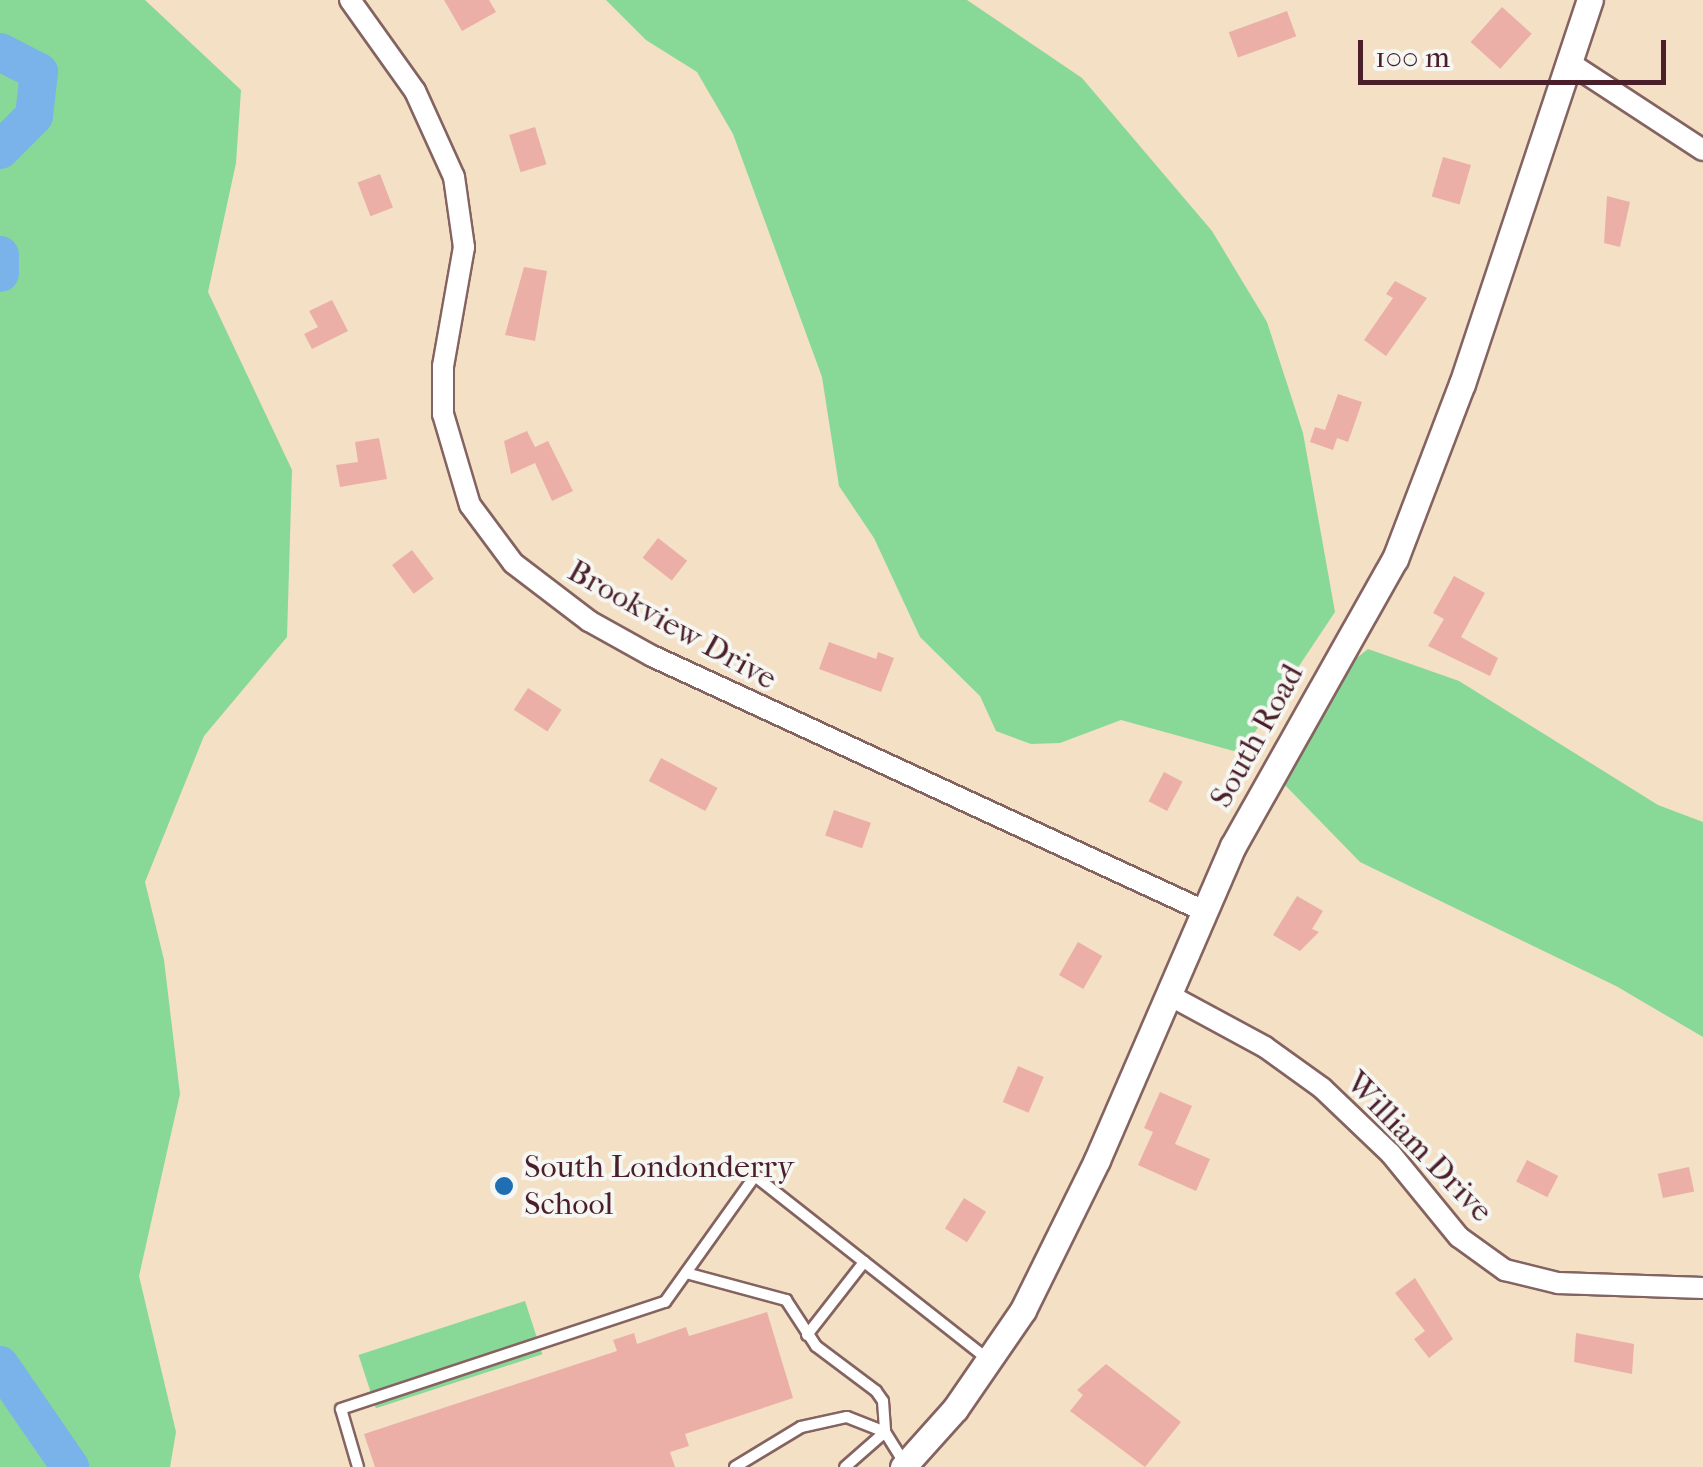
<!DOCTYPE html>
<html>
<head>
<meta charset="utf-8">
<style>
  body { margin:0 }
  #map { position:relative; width:1703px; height:1467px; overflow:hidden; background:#f3e0c5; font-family:"IM FELL French Canon",serif }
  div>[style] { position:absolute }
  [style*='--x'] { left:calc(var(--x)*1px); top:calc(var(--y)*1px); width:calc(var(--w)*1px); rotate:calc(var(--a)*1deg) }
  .green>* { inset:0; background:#88d898; transform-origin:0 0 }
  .river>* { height:38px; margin:-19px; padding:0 19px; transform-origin:19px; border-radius:19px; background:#7ab2ea }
  .building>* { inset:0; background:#ecafa7; transform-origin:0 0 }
  .roads { filter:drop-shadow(2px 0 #856361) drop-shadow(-2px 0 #856361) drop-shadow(0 2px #856361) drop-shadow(0 -2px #856361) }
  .service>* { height:10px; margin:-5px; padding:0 5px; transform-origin:5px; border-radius:5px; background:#fff }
  .minor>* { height:20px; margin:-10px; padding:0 10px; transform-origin:10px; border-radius:10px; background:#fff }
  .tertiary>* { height:25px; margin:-12.5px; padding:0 12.5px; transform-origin:12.5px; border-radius:12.5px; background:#fff }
  .dots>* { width:28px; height:28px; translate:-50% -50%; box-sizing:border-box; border:5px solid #f6f6f2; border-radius:50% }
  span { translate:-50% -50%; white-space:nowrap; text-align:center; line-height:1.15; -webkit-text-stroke:8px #f6f6f2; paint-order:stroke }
  .street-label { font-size:32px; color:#4a1f2b }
  .poi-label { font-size:32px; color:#4a1f2b }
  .left { translate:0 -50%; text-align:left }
  .scale { position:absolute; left:1358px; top:40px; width:308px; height:45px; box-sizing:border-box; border:5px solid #4a1f2b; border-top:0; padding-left:12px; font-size:30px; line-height:35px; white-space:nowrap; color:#4a1f2b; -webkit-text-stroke:8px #f6f6f2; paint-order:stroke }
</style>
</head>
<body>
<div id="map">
  <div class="green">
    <i style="clip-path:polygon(0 0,145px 0,241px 90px,236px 163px,208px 292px,292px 470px,287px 637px,204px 736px,145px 882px,164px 960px,180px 1094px,139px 1276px,176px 1432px,170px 1467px,0 1467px)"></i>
    <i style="clip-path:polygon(606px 0,967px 0,1082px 78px,1212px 231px,1267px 322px,1303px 433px,1335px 612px,1241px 753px,1121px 720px,1060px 743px,1031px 744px,996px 731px,980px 696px,920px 637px,874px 538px,839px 486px,822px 377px,733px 134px,697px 72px,646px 40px)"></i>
    <i style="clip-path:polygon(1368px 649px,1459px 681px,1658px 805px,1703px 822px,1703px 1037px,1616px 986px,1360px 862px,1282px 782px,1353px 661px)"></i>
    <i style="left:525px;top:1301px;width:56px;height:175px;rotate:72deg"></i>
  </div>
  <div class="river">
    <i style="--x:0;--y:52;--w:44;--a:27.1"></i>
    <i style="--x:39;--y:72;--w:44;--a:96.5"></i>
    <i style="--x:34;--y:116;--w:48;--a:135"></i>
    <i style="--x:0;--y:255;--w:18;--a:90"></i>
    <i style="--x:0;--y:1365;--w:124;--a:55.5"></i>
  </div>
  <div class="building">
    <i style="clip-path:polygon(444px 0,489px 0,496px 12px,462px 31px)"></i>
    <i style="left:1502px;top:7px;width:40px;height:47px;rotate:42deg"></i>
    <i style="left:1287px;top:11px;width:27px;height:62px;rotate:70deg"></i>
    <i style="left:535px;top:127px;width:39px;height:27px;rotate:73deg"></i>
    <i style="left:1443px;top:157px;width:29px;height:41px;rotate:16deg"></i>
    <i style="left:380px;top:174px;width:36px;height:24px;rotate:69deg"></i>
    <i style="clip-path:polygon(1607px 196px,1630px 202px,1620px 247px,1604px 243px)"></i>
    <i style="clip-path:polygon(524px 267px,547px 271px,535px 341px,505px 335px)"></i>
    <i style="clip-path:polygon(1395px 281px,1427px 298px,1386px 356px,1364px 340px,1393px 298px,1386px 294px)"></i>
    <i style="clip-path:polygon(332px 300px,348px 331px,312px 349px,304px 334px,318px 327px,309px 311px)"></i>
    <i style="clip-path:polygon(1338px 394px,1362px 402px,1348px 442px,1337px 438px,1333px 450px,1310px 442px,1315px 427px,1325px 430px)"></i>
    <i style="clip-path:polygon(527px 431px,535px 447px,548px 441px,573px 491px,552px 501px,535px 463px,511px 474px,504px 441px)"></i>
    <i style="clip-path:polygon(379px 438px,387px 479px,340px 487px,336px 465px,358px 462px,355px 442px)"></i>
    <i style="left:658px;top:538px;width:37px;height:25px;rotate:38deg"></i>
    <i style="left:412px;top:550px;width:36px;height:25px;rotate:53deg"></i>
    <i style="clip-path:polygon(1454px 576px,1485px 593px,1461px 637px,1498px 658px,1490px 676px,1428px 646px,1444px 619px,1433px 613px)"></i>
    <i style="clip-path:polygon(829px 642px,876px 659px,878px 652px,894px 658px,881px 692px,819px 669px)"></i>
    <i style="left:528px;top:688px;width:40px;height:26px;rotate:33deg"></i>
    <i style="left:661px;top:758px;width:64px;height:26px;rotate:28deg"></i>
    <i style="left:1164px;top:772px;width:21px;height:33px;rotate:28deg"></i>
    <i style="left:834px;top:810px;width:39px;height:27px;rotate:19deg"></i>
    <i style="clip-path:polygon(1297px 896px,1323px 911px,1312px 929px,1319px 932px,1300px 951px,1273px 935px)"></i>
    <i style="left:1078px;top:942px;width:28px;height:38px;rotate:30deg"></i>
    <i style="left:1018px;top:1066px;width:28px;height:39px;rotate:23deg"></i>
    <i style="clip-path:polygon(1160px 1092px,1192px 1106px,1175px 1144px,1210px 1159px,1196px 1191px,1138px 1165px,1153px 1132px,1144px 1128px)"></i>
    <i style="left:1527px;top:1160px;width:35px;height:24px;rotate:27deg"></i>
    <i style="left:1689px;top:1167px;width:25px;height:32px;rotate:78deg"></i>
    <i style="left:964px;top:1198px;width:26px;height:36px;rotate:32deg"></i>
    <i style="clip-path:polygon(1415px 1278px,1453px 1339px,1429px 1358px,1414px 1339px,1425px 1331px,1395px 1293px)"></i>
    <i style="clip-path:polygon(767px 1312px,793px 1398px,685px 1434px,689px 1446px,670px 1452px,675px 1467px,375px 1467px,364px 1434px,617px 1351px,613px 1340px,634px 1333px,637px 1344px,686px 1327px,689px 1336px)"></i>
    <i style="clip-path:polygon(1576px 1333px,1634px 1344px,1632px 1374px,1574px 1362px)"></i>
    <i style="clip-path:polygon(1106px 1364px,1181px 1422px,1145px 1467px,1070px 1411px,1083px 1395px,1077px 1390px)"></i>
  </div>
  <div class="roads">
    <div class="service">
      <i style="--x:686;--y:1273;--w:104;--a:15.1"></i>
      <i style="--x:786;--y:1300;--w:55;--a:56.9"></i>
      <i style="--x:816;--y:1346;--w:75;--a:36.9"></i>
      <i style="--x:876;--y:1391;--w:12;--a:55"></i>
      <i style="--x:883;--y:1401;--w:31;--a:86"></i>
      <i style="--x:885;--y:1432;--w:53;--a:138.8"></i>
      <i style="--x:807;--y:1335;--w:93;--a:-52"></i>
      <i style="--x:358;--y:1467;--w:60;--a:-106.3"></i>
      <i style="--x:341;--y:1409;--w:341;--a:-18.3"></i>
      <i style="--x:665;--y:1302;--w:155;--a:-54.5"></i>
      <i style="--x:755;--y:1176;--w:298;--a:38.2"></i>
      <i style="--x:735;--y:1467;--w:77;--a:-31.2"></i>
      <i style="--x:801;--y:1427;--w:47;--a:-12.3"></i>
      <i style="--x:847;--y:1417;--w:41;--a:21.5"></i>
      <i style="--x:885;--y:1432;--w:38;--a:58"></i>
    </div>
    <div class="minor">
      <i style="--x:350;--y:0;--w:112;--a:54.5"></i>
      <i style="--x:415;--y:91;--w:94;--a:65.6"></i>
      <i style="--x:454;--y:177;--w:71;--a:81.9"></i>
      <i style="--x:464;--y:247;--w:121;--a:100"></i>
      <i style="--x:443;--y:366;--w:48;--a:90"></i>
      <i style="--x:443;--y:414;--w:95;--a:73.5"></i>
      <i style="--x:470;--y:505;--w:72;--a:53.4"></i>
      <i style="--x:513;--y:563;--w:96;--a:37.3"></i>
      <i style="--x:589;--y:621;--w:72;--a:29.1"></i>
      <i style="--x:652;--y:656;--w:608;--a:24.79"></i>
      <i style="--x:1570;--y:63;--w:159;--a:33.2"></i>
      <i style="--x:1169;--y:995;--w:109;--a:28.4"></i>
      <i style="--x:1265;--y:1047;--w:70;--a:35.7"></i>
      <i style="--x:1322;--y:1088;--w:95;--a:43.7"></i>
      <i style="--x:1391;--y:1154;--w:107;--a:50.7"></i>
      <i style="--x:1459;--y:1237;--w:57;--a:35.7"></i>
      <i style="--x:1505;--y:1270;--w:55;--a:13.8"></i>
      <i style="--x:1558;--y:1283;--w:145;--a:2"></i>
    </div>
    <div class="tertiary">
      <i style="--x:903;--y:1467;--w:78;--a:-48.1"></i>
      <i style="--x:955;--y:1409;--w:120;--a:-55.5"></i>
      <i style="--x:1023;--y:1310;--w:167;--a:-63.7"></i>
      <i style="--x:1097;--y:1160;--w:342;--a:-66.6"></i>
      <i style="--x:1233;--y:846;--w:330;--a:-60.6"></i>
      <i style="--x:1395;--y:559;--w:187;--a:-69.1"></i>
      <i style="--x:1462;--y:384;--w:405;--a:-71.6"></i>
    </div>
  </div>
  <div class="dots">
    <i style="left:504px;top:1186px;background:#1f6fb2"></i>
  </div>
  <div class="street-label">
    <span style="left:672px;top:625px;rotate:29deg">Brookview Drive</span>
    <span style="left:1257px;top:736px;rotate:-61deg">South Road</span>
    <span style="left:1419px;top:1147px;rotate:46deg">William Drive</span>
  </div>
  <div class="poi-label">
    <span class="left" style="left:524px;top:1186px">South Londonderry<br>School</span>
  </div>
  <div class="scale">100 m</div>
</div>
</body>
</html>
